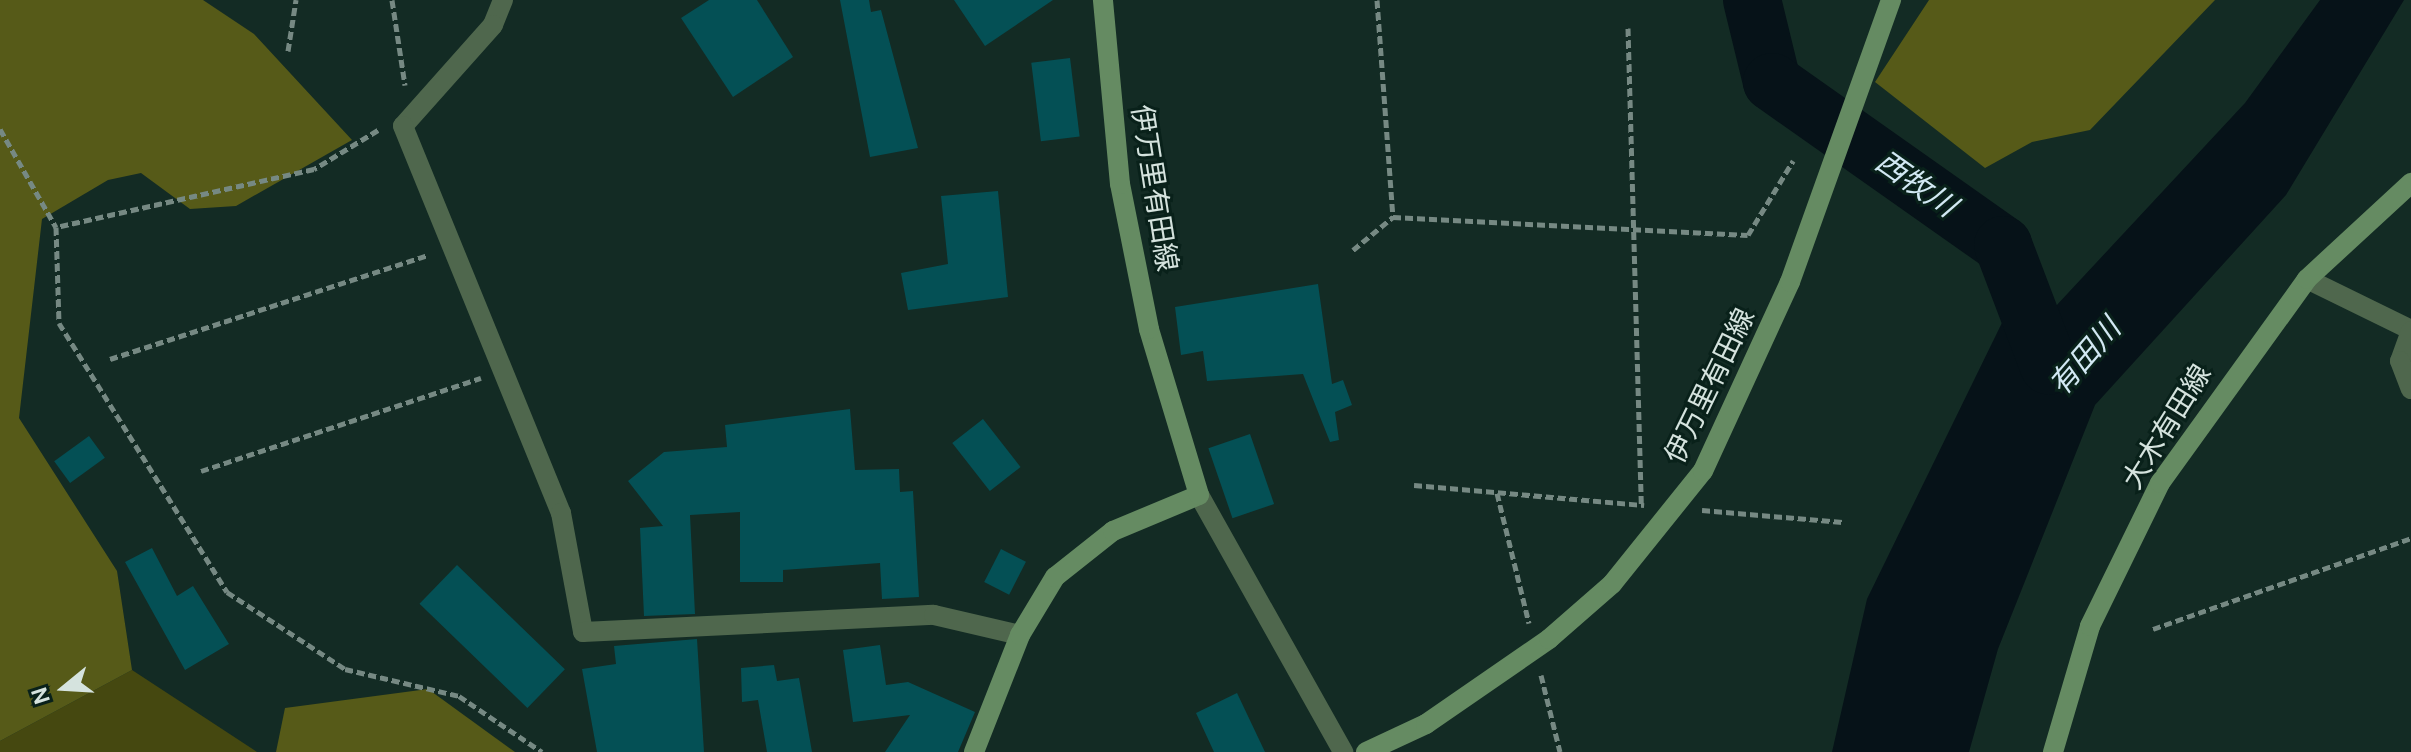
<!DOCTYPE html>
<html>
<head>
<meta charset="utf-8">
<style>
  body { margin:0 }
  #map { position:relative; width:2411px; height:752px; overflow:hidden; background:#132b24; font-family:"DM Sans","Noto Sans JP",sans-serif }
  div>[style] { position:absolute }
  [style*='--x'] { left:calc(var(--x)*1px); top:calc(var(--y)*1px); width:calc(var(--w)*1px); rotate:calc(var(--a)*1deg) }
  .green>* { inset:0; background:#454810 }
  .forest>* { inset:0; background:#565a18 }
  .water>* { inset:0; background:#061218 }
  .river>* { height:58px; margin:-29px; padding:0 29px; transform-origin:29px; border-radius:29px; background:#061218 }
  .building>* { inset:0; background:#045055; transform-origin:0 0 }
  .path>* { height:5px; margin-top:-2.5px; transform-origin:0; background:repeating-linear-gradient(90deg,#768983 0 8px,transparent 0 12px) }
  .minor>* { height:20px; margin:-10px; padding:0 10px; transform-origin:10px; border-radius:10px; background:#4f674d }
  .secondary>* { height:20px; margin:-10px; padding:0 10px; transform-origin:10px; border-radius:10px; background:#658b62 }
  span { translate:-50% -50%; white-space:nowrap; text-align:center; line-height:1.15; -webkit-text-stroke:6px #09211a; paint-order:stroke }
  .street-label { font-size:28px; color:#d5e3de }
  .water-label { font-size:30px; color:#d2e8f3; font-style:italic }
  .north { position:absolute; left:24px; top:648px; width:80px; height:80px; -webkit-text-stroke:6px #09211a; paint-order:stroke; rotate:252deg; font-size:22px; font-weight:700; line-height:32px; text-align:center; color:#d5e3de }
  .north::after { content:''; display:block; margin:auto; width:28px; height:36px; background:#d5e3de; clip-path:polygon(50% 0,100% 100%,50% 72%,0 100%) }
</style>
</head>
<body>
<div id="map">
  <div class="green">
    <i style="clip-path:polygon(132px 670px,257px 752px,0 752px,0 741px)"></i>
  </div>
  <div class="forest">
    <i style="clip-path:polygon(0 0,203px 0,254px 34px,352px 140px,236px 206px,190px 209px,141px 173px,108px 180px,42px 219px,19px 418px,117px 571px,132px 670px,0 741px)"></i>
    <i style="clip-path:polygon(1929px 0,2215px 0,2090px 130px,2032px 142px,1985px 168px,1875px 82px)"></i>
    <i style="clip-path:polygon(428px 689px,515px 752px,276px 752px,285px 708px)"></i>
  </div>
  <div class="water">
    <i style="clip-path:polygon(2320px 0,2404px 0,2286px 195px,2095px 405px,1998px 649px,1969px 752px,1832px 752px,1867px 599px,2018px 290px,2055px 307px,2245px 103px)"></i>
  </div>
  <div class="river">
    <i style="--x:1752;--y:0;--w:84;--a:76.3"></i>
    <i style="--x:1772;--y:82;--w:283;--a:35.2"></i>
    <i style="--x:2003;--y:245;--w:129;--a:69.2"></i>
  </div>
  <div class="building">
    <i style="clip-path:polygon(709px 0,757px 0,793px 57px,733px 97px,681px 18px)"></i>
    <i style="clip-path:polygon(840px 0,869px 0,871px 12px,881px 10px,918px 148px,870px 157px)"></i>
    <i style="clip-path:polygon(954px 0,1053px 0,985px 46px)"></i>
    <i style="left:1070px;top:58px;width:79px;height:39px;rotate:83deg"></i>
    <i style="clip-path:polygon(998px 191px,1008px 297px,908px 310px,901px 273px,948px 264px,941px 196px)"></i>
    <i style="clip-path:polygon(1318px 284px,1332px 384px,1343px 380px,1352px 405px,1335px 412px,1339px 440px,1330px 442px,1303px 374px,1207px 381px,1203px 351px,1181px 355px,1175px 307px)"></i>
    <i style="clip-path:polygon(850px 409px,855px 470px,899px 469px,900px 492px,913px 491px,919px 597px,882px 599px,880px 563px,783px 570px,783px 582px,740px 582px,740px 512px,690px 515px,695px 614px,644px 616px,640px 528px,663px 526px,628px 481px,664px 452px,727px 447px,725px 425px)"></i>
    <i style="left:983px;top:419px;width:61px;height:39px;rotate:52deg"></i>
    <i style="left:1250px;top:434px;width:74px;height:44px;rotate:71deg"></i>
    <i style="left:89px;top:436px;width:27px;height:43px;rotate:54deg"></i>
    <i style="clip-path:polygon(152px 548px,177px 596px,193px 586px,229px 644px,185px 670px,125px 562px)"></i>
    <i style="left:1001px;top:549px;width:28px;height:37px;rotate:27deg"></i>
    <i style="left:457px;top:565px;width:150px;height:54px;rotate:44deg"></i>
    <i style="clip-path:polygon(697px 639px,704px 752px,597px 752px,582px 669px,616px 664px,614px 646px)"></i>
    <i style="clip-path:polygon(880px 645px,886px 685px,908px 682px,975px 712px,958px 752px,885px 752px,910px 715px,853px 722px,843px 650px)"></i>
    <i style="clip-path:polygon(774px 665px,777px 681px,799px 678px,812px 752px,767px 752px,758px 700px,742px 702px,741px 668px)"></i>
    <i style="clip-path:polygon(1237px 693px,1265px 752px,1214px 752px,1196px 713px)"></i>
  </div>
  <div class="path">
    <i style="--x:392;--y:0;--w:86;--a:81.3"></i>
    <i style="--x:1377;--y:0;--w:218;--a:85.8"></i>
    <i style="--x:1628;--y:28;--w:477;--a:88.4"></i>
    <i style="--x:288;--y:51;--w:52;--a:-81.1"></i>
    <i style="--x:0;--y:129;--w:113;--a:60.3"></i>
    <i style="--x:378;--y:130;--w:75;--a:148.6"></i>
    <i style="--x:314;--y:169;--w:264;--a:167.3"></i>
    <i style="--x:56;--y:227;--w:96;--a:88.2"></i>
    <i style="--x:59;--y:323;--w:317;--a:58"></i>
    <i style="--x:227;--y:592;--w:141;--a:33.1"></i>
    <i style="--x:345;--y:669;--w:117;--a:13.3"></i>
    <i style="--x:459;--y:696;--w:100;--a:34"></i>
    <i style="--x:1353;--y:250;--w:52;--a:-39.5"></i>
    <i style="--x:1393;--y:217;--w:355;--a:2.9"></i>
    <i style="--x:1748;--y:235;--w:87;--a:-58.7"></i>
    <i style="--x:110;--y:359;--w:335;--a:-18.1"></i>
    <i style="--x:201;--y:471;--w:295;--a:-18.4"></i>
    <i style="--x:1414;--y:485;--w:231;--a:5"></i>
    <i style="--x:1497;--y:493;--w:134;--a:76.2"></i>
    <i style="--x:1702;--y:510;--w:141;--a:4.9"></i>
    <i style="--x:2153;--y:629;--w:274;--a:-19.4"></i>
    <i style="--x:1541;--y:675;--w:79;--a:76.1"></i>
  </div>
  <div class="minor">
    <i style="--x:503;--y:0;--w:27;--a:112"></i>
    <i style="--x:493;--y:25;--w:135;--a:131.7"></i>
    <i style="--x:403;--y:126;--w:418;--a:67.8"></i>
    <i style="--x:561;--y:513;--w:121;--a:79.5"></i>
    <i style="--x:583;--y:632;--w:351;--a:-2.8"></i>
    <i style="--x:934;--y:615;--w:88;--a:13.1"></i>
    <i style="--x:2307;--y:279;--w:116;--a:26.1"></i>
    <i style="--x:2411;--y:331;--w:32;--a:110"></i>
    <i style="--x:2400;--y:361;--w:30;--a:69"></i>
    <i style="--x:1199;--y:495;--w:295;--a:60.7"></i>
  </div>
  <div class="secondary">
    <i style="--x:974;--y:752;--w:126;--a:-68.5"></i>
    <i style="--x:1020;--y:635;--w:68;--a:-58.9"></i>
    <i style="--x:1055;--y:577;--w:74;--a:-38.4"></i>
    <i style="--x:1113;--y:531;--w:93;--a:-22.7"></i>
    <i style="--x:1199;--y:495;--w:173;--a:-106.8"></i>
    <i style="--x:1149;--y:329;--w:148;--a:-101.3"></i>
    <i style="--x:1120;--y:184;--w:185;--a:-95.3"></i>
    <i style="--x:1366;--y:752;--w:66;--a:-25"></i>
    <i style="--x:1426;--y:724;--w:150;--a:-34.6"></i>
    <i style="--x:1549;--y:639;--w:84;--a:-41.1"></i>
    <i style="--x:1612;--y:584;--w:145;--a:-51.2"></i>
    <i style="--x:1703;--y:471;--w:208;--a:-65.3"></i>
    <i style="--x:1790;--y:282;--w:300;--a:-70.3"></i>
    <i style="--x:2053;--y:752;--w:131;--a:-73.6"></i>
    <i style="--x:2090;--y:626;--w:159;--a:-63.9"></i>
    <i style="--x:2160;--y:483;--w:251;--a:-54.2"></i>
    <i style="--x:2307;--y:279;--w:142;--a:-42.7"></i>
  </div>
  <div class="street-label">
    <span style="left:1154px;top:188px;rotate:81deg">伊万里有田線</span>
    <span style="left:1710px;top:386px;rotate:-64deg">伊万里有田線</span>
    <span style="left:2167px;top:427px;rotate:-58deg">大木有田線</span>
  </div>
  <div class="water-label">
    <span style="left:1916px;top:184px;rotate:35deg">西牧川</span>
    <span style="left:2085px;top:357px;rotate:-49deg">有田川</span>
  </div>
  <div class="north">N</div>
</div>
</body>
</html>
